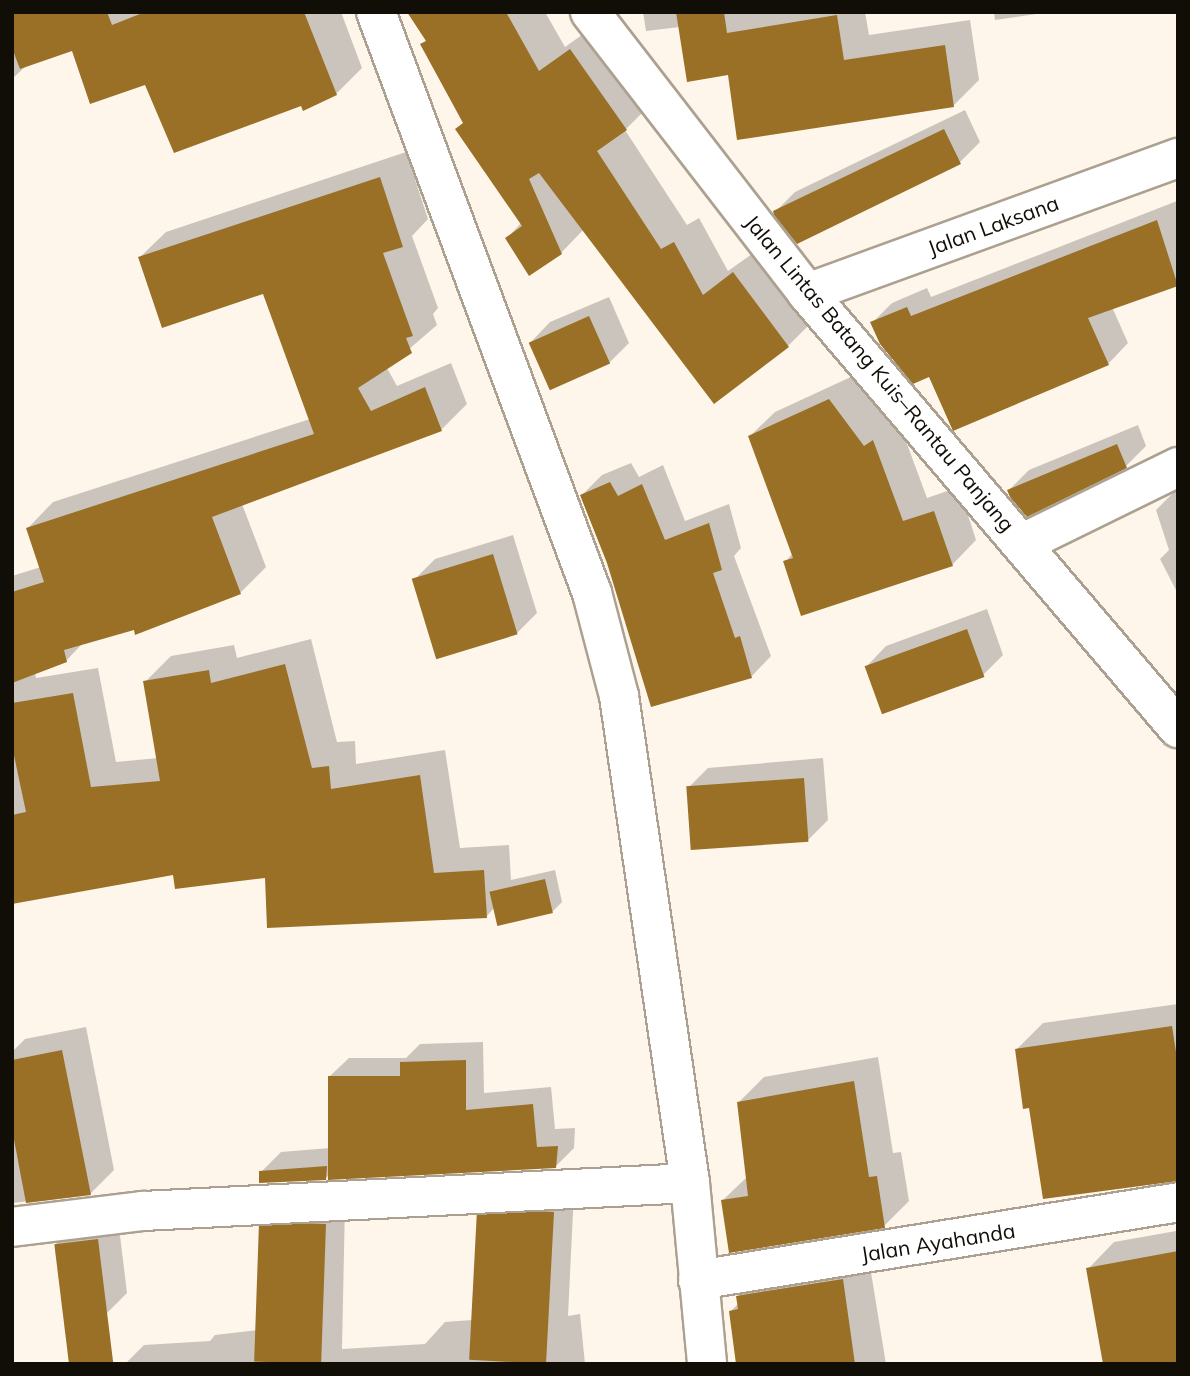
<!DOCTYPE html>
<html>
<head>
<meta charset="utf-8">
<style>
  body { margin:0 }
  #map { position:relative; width:1190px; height:1376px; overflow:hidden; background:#fef6eb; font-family:Mulish,sans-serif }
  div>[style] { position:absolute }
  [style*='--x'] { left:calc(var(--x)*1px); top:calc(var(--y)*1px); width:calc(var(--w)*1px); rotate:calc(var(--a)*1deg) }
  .shadow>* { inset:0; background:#0003 }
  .building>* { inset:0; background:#997026; transform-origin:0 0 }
  .roads { filter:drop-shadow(2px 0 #aca190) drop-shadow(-2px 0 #aca190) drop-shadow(0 2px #aca190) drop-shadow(0 -2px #aca190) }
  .minor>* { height:38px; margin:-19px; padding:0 19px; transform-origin:19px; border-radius:19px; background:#fff }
  .major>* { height:38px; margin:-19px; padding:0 19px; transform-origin:19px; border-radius:19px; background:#fff }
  span { translate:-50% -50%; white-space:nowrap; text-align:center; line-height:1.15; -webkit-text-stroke:5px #fff; paint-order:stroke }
  .street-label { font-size:21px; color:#110d07 }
  .frame { position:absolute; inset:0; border:14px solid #110d07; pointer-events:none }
</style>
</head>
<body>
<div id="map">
  <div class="shadow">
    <i style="clip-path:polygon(12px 12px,341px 12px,362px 68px,336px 94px,301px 104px,73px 48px,27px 65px,12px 79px)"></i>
    <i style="clip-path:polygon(409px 12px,545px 12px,565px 47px,596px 25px,651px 104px,625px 130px,687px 225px,699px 218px,728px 271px,759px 249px,813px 321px,788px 346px,714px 401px,584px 229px,561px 253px,507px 238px,522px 222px,422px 45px,427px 39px)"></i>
    <i style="clip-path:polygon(643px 12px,865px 12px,869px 35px,970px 20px,979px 80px,953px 106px,729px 73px,680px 27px,646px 31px)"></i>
    <i style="clip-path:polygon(994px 12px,1050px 12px,995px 20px)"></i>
    <i style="clip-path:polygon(965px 110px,980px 142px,960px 162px,775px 212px,795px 192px)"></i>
    <i style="clip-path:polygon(406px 152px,428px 219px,412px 236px,438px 308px,433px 314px,437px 325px,387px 368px,397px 386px,451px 363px,467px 404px,441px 430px,242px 504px,266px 567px,241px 592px,137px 633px,136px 628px,83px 643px,66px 661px,35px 673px,36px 678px,98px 668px,116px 762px,158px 758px,145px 682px,171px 656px,234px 645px,237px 658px,311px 639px,337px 742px,355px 741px,356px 764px,445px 750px,460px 848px,509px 845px,511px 880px,555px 870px,562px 902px,552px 912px,494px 908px,486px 917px,266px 876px,175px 873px,12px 902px,12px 576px,41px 567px,28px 528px,53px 502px,310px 419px,264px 291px,140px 257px,166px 232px)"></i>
    <i style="clip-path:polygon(1177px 201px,1178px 284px,1112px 307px,1128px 343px,1108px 364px,930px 374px,872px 323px,892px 303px,927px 288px,931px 297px)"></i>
    <i style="clip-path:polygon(609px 297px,629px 343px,609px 363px,530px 343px,550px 322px)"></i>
    <i style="clip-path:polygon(853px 376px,889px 423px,897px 417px,927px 498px,959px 487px,976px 540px,952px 565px,785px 562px,793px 553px,750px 436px,775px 412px)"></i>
    <i style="clip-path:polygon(1138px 425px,1146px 446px,1126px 466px,1027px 515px,1009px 490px,1029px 470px)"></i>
    <i style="clip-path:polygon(631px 463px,639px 477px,663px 465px,685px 521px,729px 504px,741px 548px,734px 556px,771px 656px,751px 677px,582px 495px,602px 475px)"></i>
    <i style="clip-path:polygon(1178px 488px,1178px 594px,1160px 559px,1169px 550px,1156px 510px)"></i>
    <i style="clip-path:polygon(513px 535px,537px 613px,517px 633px,414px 580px,435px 559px)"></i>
    <i style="clip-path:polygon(987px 609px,1003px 655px,983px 675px,866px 667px,886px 646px)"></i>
    <i style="clip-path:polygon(823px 758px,828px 820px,808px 840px,687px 789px,708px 768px)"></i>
    <i style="clip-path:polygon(1178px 1004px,1178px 1181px,1031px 1106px,1016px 1050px,1043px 1023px)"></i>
    <i style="clip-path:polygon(86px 1027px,114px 1170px,90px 1194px,12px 1203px,12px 1052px,25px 1039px)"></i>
    <i style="clip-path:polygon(483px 1042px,484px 1093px,551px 1087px,555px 1129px,575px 1128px,574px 1148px,556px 1166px,330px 1174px,326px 1178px,261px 1172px,281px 1152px,330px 1148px,330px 1076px,349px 1058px,406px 1058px,420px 1044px)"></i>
    <i style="clip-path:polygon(878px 1057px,893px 1153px,901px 1152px,909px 1201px,884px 1226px,723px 1200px,748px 1176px,739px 1102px,764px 1077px)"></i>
    <i style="clip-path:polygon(574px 1192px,568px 1316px,580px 1314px,585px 1364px,125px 1364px,144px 1345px,210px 1341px,215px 1335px,259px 1330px,260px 1228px,281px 1207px,345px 1204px,342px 1349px,425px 1344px,445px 1322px,472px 1320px,479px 1217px,499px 1196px)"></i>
    <i style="clip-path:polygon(118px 1219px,127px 1293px,107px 1313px,56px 1244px,77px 1224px)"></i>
    <i style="clip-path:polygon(1178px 1223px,1178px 1364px,1088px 1269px,1114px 1242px,1176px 1231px)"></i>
    <i style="clip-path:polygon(868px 1254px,886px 1364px,738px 1364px,731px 1311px,739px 1303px,738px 1297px,764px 1271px)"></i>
  </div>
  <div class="building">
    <i style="clip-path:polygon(12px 12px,107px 12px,112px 25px,145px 12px,304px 12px,337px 95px,303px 111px,301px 106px,174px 153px,145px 85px,90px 104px,72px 51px,20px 69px,12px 48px)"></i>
    <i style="clip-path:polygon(407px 12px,506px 12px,539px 71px,570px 49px,627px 130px,597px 151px,661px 249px,674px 242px,703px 295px,733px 272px,789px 347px,714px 404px,539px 173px,529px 179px,562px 254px,529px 276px,505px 238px,522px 226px,455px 129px,463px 123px,420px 44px,426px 41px)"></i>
    <i style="clip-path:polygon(676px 12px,724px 12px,727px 33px,837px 15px,844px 60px,945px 45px,954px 107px,737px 140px,728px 75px,687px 82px)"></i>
    <i style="clip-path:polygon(944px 129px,961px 164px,797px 244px,774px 215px,773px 211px)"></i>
    <i style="clip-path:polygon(380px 177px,403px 247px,383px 253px,413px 336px,406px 338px,412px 353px,358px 388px,371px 411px,425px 387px,442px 431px,212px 517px,241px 594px,135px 635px,134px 630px,64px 650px,67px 662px,12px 683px,12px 592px,44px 582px,26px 528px,314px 434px,263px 294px,162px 328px,138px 257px)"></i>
    <i style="clip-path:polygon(1157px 220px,1178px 286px,1088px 318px,1109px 365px,953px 431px,929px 377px,913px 384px,880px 344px,870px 322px,907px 307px,911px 316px)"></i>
    <i style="left:589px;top:316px;width:52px;height:66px;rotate:66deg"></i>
    <i style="clip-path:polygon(829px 399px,864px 446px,873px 440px,903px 521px,934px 511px,953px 566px,801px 616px,783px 561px,793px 558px,748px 436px)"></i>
    <i style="clip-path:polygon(1117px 444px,1127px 468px,1027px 517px,1010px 497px,1007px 490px)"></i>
    <i style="clip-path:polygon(610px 482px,618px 496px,642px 484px,665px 540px,709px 523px,722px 570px,713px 573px,735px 638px,740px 636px,752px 678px,651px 707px,607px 563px,580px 495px)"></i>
    <i style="left:493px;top:554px;width:84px;height:85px;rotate:73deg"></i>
    <i style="left:967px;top:629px;width:51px;height:109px;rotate:70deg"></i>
    <i style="clip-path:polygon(285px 664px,312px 768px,329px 766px,331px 789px,420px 775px,434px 873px,484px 870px,487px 918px,267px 928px,265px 878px,175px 889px,173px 875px,12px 904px,12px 815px,26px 812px,12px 746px,12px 703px,73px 693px,91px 787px,160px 781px,143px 681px,209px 670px,211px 683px)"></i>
    <i style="left:804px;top:778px;width:64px;height:118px;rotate:86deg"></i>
    <i style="left:545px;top:879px;width:35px;height:57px;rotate:77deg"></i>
    <i style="clip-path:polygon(1172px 1026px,1178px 1065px,1178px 1181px,1043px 1199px,1029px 1108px,1023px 1109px,1015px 1049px)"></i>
    <i style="clip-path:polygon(62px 1050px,91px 1195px,26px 1203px,12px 1129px,12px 1060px)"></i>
    <i style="clip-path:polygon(466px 1060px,466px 1110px,533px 1104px,537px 1147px,558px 1146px,556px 1168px,328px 1180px,328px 1076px,400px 1076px,400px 1062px)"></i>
    <i style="clip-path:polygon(854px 1081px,869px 1177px,877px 1176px,885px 1228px,729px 1253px,721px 1200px,748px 1196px,737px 1102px)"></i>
    <i style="clip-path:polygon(327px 1166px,326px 1180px,259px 1183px,259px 1171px)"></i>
    <i style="left:554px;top:1212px;width:152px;height:77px;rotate:93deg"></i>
    <i style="left:326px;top:1224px;width:140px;height:67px;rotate:92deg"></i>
    <i style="left:98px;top:1239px;width:126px;height:44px;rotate:83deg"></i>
    <i style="clip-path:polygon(1178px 1251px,1178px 1364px,1103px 1364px,1086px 1268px)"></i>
    <i style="clip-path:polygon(843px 1279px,855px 1364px,736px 1364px,729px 1311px,738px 1309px,736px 1296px)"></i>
  </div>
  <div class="roads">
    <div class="minor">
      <i style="--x:376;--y:12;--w:620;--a:69.61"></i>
      <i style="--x:592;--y:593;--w:106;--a:75.3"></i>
      <i style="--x:619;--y:696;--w:492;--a:81.7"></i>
      <i style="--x:690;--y:1183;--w:182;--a:84.6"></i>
      <i style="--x:807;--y:293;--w:395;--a:-20"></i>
      <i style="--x:1023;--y:543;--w:173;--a:-26.1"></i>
      <i style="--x:12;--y:1227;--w:132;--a:-7"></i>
      <i style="--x:143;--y:1211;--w:548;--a:-2.93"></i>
      <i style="--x:698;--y:1280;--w:486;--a:-9.2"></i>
    </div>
    <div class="major">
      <i style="--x:590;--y:12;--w:355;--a:52.3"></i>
      <i style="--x:807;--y:293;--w:572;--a:49.54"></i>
    </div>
  </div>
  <div class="street-label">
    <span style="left:993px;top:225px;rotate:-20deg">Jalan Laksana</span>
    <span style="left:880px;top:373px;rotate:50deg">Jalan Lintas Batang Kuis–Rantau Panjang</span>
    <span style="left:938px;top:1242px;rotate:-9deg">Jalan Ayahanda</span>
  </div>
  <div class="frame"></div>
</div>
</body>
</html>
